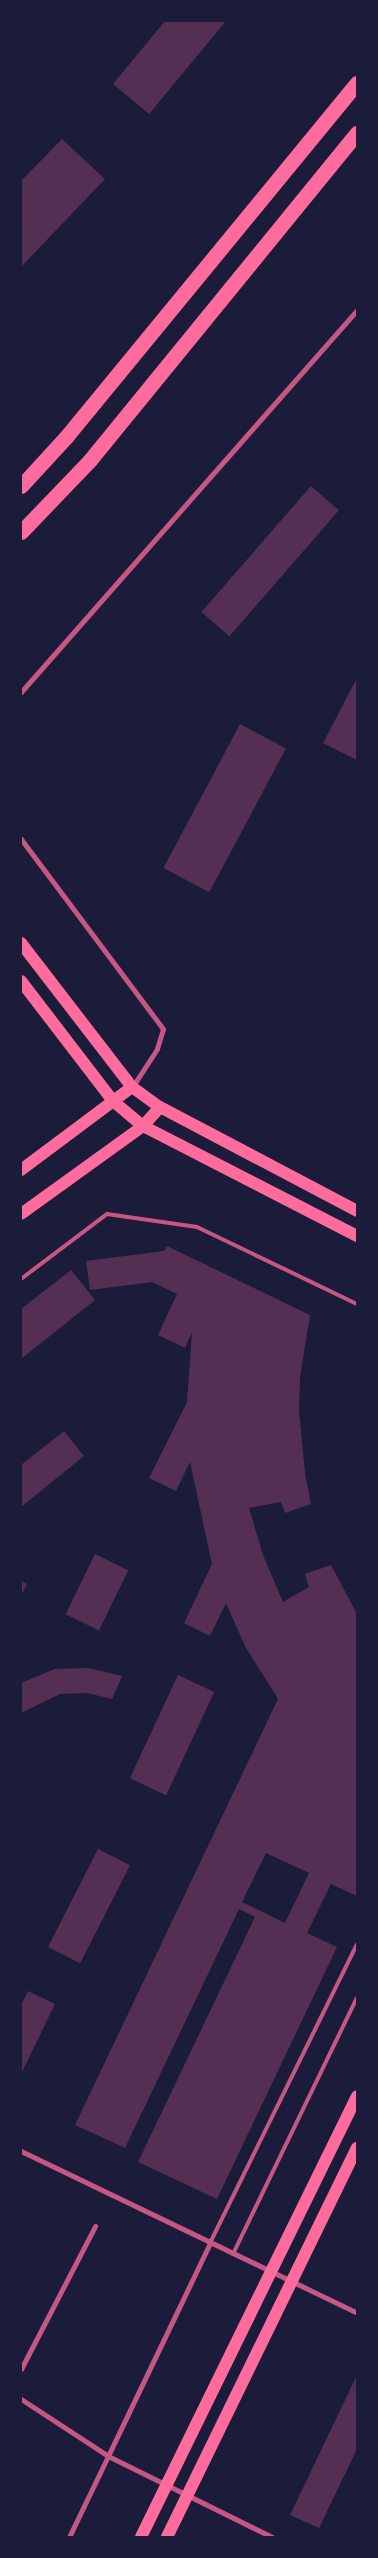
<!DOCTYPE html>
<html>
<head>
<meta charset="utf-8">
<style>
  body { margin:0 }
  #map { position:relative; width:378px; height:2558px; overflow:hidden; background:#1b1b3a; font-family:Lato,sans-serif }
  div>[style] { position:absolute }
  [style*='--x'] { left:calc(var(--x)*1px); top:calc(var(--y)*1px); width:calc(var(--w)*1px); rotate:calc(var(--a)*1deg) }
  .building>* { inset:0; background:#542f53; transform-origin:0 0 }
  .service>* { height:4px; margin:-2px; padding:0 2px; transform-origin:2px; border-radius:2px; background:#c65784 }
  .minor>* { height:5px; margin:-2.5px; padding:0 2.5px; transform-origin:2.5px; border-radius:2.5px; background:#c65784 }
  .primary>* { height:12px; margin:-6px; padding:0 6px; transform-origin:6px; border-radius:6px; background:#ff6b9d }
  .motorway>* { height:15px; margin:-7.5px; padding:0 7.5px; transform-origin:7.5px; border-radius:7.5px; background:#ff6b9d }
  span { translate:-50% -50%; white-space:nowrap; text-align:center; line-height:1.15; -webkit-text-stroke:4px #1b1b3a; paint-order:stroke }
  .frame { position:absolute; inset:0; border:22px solid #1b1b3a; pointer-events:none }
</style>
</head>
<body>
<div id="map">
  <div class="building">
    <i style="clip-path:polygon(165px 21px,226px 21px,149px 114px,113px 84px)"></i>
    <i style="clip-path:polygon(62px 139px,105px 179px,21px 267px,21px 181px)"></i>
    <i style="left:311px;top:486px;width:37px;height:167px;rotate:41deg"></i>
    <i style="clip-path:polygon(357px 678px,357px 760px,323px 743px)"></i>
    <i style="left:240px;top:724px;width:52px;height:163px;rotate:28deg"></i>
    <i style="clip-path:polygon(evenodd,167px 1246px,310px 1315px,300px 1378px,299px 1410px,305px 1473px,311px 1504px,285px 1513px,281px 1502px,249px 1508px,263px 1555px,283px 1602px,309px 1587px,305px 1574px,331px 1565px,357px 1614px,357px 1896px,331px 1884px,307px 1933px,337px 1947px,217px 2199px,138px 2162px,255px 1917px,239px 1909px,125px 2148px,75px 2125px,278px 1699px,245px 1646px,226px 1603px,210px 1636px,184px 1623px,212px 1564px,190px 1462px,176px 1491px,149px 1478px,187px 1402px,192px 1332px,185px 1348px,158px 1335px,177px 1294px,152px 1282px,90px 1290px,86px 1261px,164px 1251px,167px 1246px,266px 1853px,309px 1873px,285px 1923px,242px 1902px,266px 1853px)"></i>
    <i style="clip-path:polygon(71px 1270px,95px 1300px,21px 1359px,21px 1309px)"></i>
    <i style="clip-path:polygon(64px 1431px,84px 1456px,21px 1507px,21px 1465px)"></i>
    <i style="left:95px;top:1554px;width:37px;height:67px;rotate:26deg"></i>
    <i style="clip-path:polygon(21px 1581px,27px 1584px,21px 1596px)"></i>
    <i style="clip-path:polygon(89px 1668px,122px 1676px,112px 1699px,87px 1693px,60px 1694px,21px 1713px,21px 1683px,55px 1669px)"></i>
    <i style="left:178px;top:1675px;width:40px;height:114px;rotate:25deg"></i>
    <i style="left:98px;top:1849px;width:36px;height:110px;rotate:27deg"></i>
    <i style="clip-path:polygon(28px 1991px,55px 2004px,21px 2074px,21px 2005px)"></i>
    <i style="clip-path:polygon(357px 2375px,357px 2449px,319px 2528px,290px 2515px)"></i>
  </div>
  <div class="service">
    <i style="--x:21;--y:1279;--w:108;--a:-37.1"></i>
    <i style="--x:107;--y:1214;--w:91;--a:8.2"></i>
    <i style="--x:197;--y:1227;--w:178;--a:25.7"></i>
    <i style="--x:210;--y:2243;--w:333;--a:-63.8"></i>
    <i style="--x:233;--y:2254;--w:284;--a:-64.2"></i>
  </div>
  <div class="minor">
    <i style="--x:21;--y:692;--w:509;--a:-48.67"></i>
    <i style="--x:21;--y:839;--w:237;--a:53.2"></i>
    <i style="--x:163;--y:1029;--w:21;--a:107"></i>
    <i style="--x:157;--y:1049;--w:44;--a:123"></i>
    <i style="--x:21;--y:2151;--w:373;--a:25.7"></i>
    <i style="--x:210;--y:2243;--w:236;--a:115.6"></i>
    <i style="--x:108;--y:2456;--w:183;--a:26.3"></i>
    <i style="--x:21;--y:2369;--w:161;--a:-62.6"></i>
    <i style="--x:21;--y:2399;--w:104;--a:33.2"></i>
    <i style="--x:108;--y:2456;--w:90;--a:115.7"></i>
  </div>
  <div class="primary">
    <i style="--x:21;--y:943;--w:182;--a:52.4"></i>
    <i style="--x:21;--y:981;--w:151;--a:52.5"></i>
    <i style="--x:113;--y:1101;--w:39;--a:40"></i>
    <i style="--x:143;--y:1126;--w:241;--a:27.2"></i>
    <i style="--x:21;--y:1170;--w:139;--a:-36.8"></i>
    <i style="--x:132;--y:1087;--w:34;--a:36"></i>
    <i style="--x:160;--y:1107;--w:223;--a:27.8"></i>
    <i style="--x:21;--y:1214;--w:150;--a:-35.8"></i>
    <i style="--x:143;--y:1126;--w:25;--a:-48"></i>
    <i style="--x:141;--y:2537;--w:491;--a:-63.9"></i>
    <i style="--x:167;--y:2537;--w:433;--a:-64"></i>
  </div>
  <div class="motorway">
    <i style="--x:21;--y:486;--w:67;--a:-47.4"></i>
    <i style="--x:66;--y:437;--w:458;--a:-50.6"></i>
    <i style="--x:21;--y:532;--w:100;--a:-46.2"></i>
    <i style="--x:90;--y:460;--w:422;--a:-50.8"></i>
  </div>
  <div class="frame"></div>
</div>
</body>
</html>
